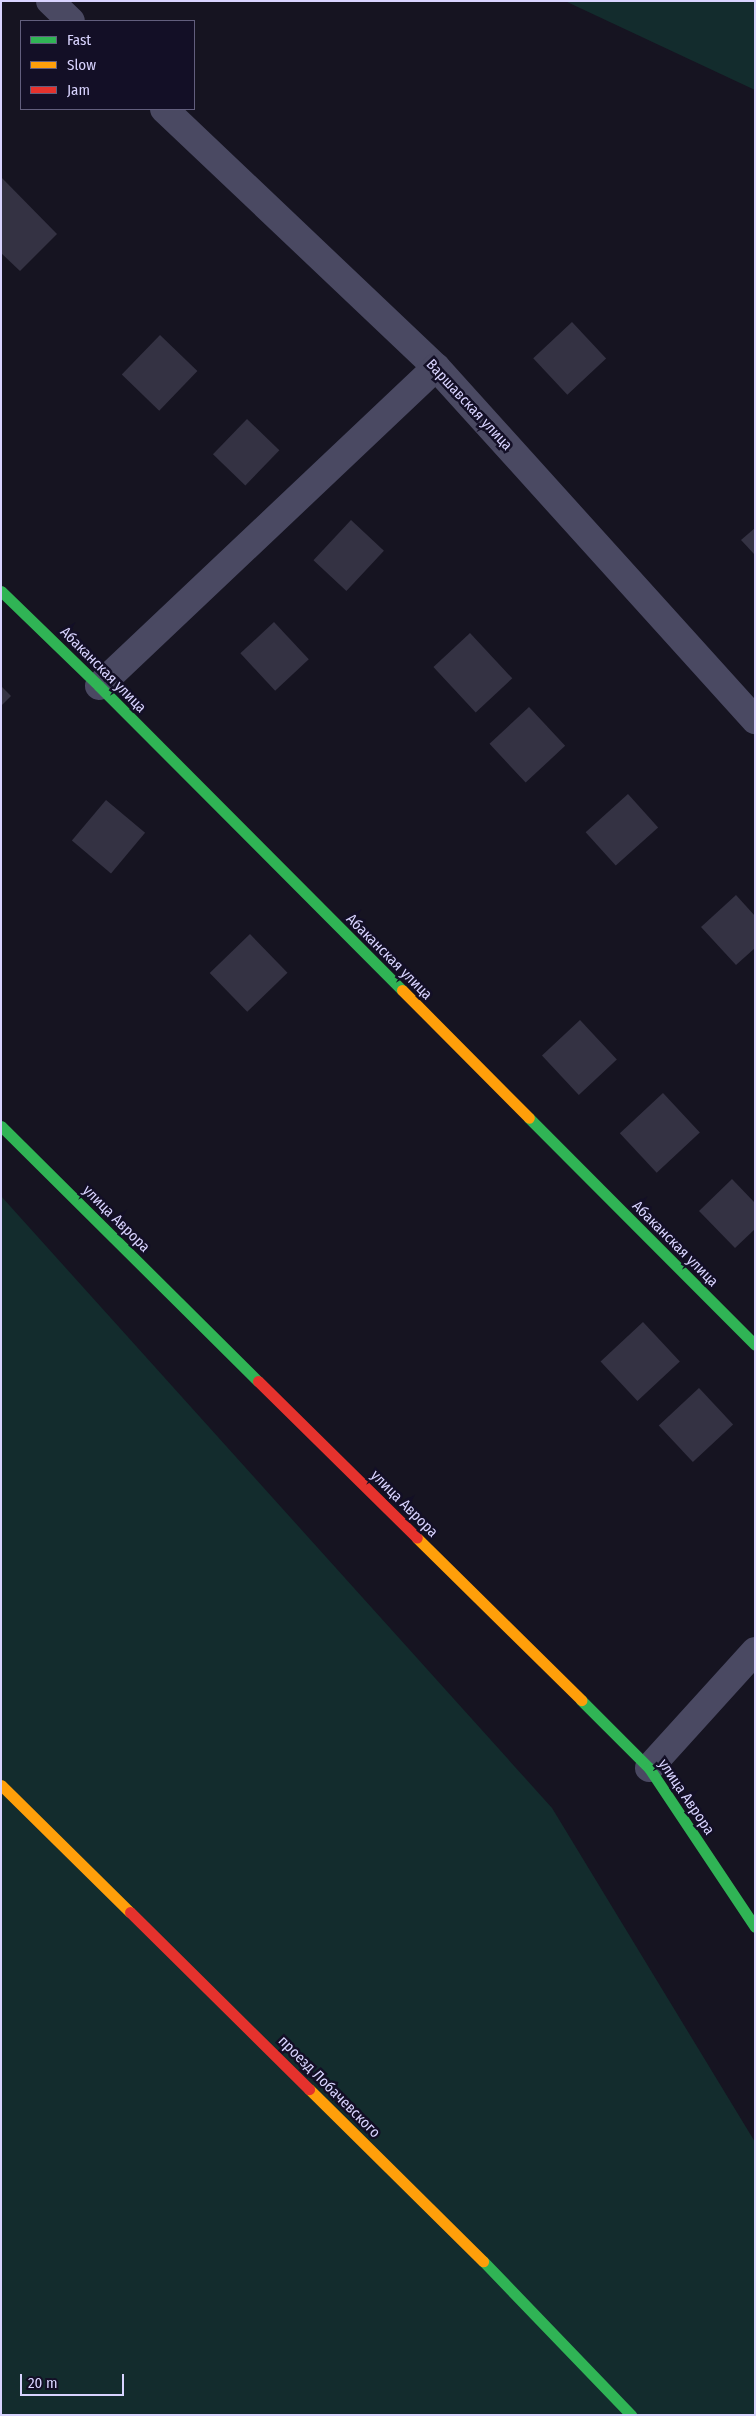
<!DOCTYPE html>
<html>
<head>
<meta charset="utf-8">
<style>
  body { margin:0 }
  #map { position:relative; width:756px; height:2416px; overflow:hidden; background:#161421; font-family:"Fira Sans Condensed",sans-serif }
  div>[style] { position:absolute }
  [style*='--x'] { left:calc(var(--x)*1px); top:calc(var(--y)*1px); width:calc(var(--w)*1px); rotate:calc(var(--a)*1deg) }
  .green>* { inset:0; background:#132c2d }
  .building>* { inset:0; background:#343243; transform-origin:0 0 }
  .street>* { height:28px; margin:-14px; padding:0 14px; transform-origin:14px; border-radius:14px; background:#4a4962 }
  .fast>* { height:11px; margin:-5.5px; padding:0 5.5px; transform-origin:5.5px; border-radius:5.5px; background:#30b455 }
  .slow>* { height:11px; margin:-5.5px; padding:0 5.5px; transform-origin:5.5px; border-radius:5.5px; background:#ff9f0a }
  .jam>* { height:11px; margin:-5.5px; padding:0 5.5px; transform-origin:5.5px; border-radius:5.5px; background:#e5322d }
  span { translate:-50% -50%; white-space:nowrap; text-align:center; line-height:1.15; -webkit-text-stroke:5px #130f26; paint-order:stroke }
  .street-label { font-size:15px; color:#d9d4ff }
  .frame { position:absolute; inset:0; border:2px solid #d9d4ff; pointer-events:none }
  .legend { position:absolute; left:20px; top:20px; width:175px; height:90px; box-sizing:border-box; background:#130f26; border:1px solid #625e7d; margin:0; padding:6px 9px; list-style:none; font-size:15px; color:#d9d4ff }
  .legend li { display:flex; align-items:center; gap:10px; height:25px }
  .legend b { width:25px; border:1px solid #625e7d }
  .scale { position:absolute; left:20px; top:2374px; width:104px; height:22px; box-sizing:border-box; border:2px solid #d9d4ff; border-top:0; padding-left:6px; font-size:15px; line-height:18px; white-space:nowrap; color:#d9d4ff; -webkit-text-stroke:4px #130f26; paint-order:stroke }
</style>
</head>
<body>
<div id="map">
  <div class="green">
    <i style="clip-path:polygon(565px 1px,755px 1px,755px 90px)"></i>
    <i style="clip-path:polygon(1px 1196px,552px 1808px,755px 2142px,755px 2415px,1px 2415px)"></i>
  </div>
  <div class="building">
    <i style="clip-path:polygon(1px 177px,57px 234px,20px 271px,1px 253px)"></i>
    <i style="left:572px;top:322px;width:50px;height:53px;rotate:47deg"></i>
    <i style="left:160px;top:335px;width:52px;height:55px;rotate:44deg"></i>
    <i style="left:247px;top:419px;width:45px;height:49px;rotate:44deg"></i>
    <i style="left:351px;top:520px;width:45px;height:55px;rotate:43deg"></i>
    <i style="clip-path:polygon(755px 528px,755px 555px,741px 540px)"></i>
    <i style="left:274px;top:622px;width:51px;height:46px;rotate:47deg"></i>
    <i style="left:470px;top:633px;width:62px;height:50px;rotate:47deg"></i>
    <i style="clip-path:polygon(1px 686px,11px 696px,1px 706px)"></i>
    <i style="left:529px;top:707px;width:53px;height:54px;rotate:47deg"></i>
    <i style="left:628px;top:794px;width:45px;height:57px;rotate:48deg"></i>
    <i style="left:106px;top:800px;width:51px;height:53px;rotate:40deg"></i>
    <i style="clip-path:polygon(736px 895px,755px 916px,755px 948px,736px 965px,701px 927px)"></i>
    <i style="left:250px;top:934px;width:54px;height:56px;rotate:46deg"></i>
    <i style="left:580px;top:1020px;width:54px;height:52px;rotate:47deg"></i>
    <i style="left:663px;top:1093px;width:54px;height:59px;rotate:47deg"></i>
    <i style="clip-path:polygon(732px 1179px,755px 1203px,755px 1229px,735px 1248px,699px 1211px)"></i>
    <i style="left:643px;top:1322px;width:54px;height:58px;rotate:47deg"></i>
    <i style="left:699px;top:1388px;width:50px;height:55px;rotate:47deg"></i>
  </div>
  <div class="street">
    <i style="--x:50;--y:1;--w:29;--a:44"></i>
    <i style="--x:164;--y:109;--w:375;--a:43.5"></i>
    <i style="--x:436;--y:367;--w:476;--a:47.9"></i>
    <i style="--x:99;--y:686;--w:464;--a:-43.4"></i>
    <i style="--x:649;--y:1768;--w:158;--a:-47.8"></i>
  </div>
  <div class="fast">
    <i style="--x:1;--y:591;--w:136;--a:44.1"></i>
    <i style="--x:99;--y:686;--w:429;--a:45.1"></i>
    <i style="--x:529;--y:1118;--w:320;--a:45.1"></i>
    <i style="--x:1;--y:1126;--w:362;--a:44.8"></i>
    <i style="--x:581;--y:1700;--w:96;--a:45"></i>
    <i style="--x:649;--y:1768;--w:191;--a:56.3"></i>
    <i style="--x:483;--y:2261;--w:214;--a:46.1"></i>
  </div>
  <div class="slow">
    <i style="--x:402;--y:990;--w:180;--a:45.2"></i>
    <i style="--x:417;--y:1538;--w:231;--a:44.6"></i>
    <i style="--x:1;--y:1785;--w:181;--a:44.6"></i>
    <i style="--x:309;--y:2089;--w:245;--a:44.7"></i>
  </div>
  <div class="jam">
    <i style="--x:258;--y:1381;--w:223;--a:44.6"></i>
    <i style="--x:130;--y:1912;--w:252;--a:44.7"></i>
  </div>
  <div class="street-label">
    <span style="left:469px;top:405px;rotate:47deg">Варшавская улица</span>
    <span style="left:103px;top:670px;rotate:45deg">Абаканская улица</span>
    <span style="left:389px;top:957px;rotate:45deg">Абаканская улица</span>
    <span style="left:116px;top:1219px;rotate:45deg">улица Аврора</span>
    <span style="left:675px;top:1244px;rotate:45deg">Абаканская улица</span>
    <span style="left:404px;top:1504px;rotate:45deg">улица Аврора</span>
    <span style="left:686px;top:1797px;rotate:56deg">улица Аврора</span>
    <span style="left:329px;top:2087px;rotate:45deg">проезд Лобачевского</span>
  </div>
  <div class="frame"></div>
  <ul class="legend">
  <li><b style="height:6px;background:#30b455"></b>Fast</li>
  <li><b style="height:6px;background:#ff9f0a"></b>Slow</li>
  <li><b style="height:6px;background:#e5322d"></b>Jam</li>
  </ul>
  <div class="scale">20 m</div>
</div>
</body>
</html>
